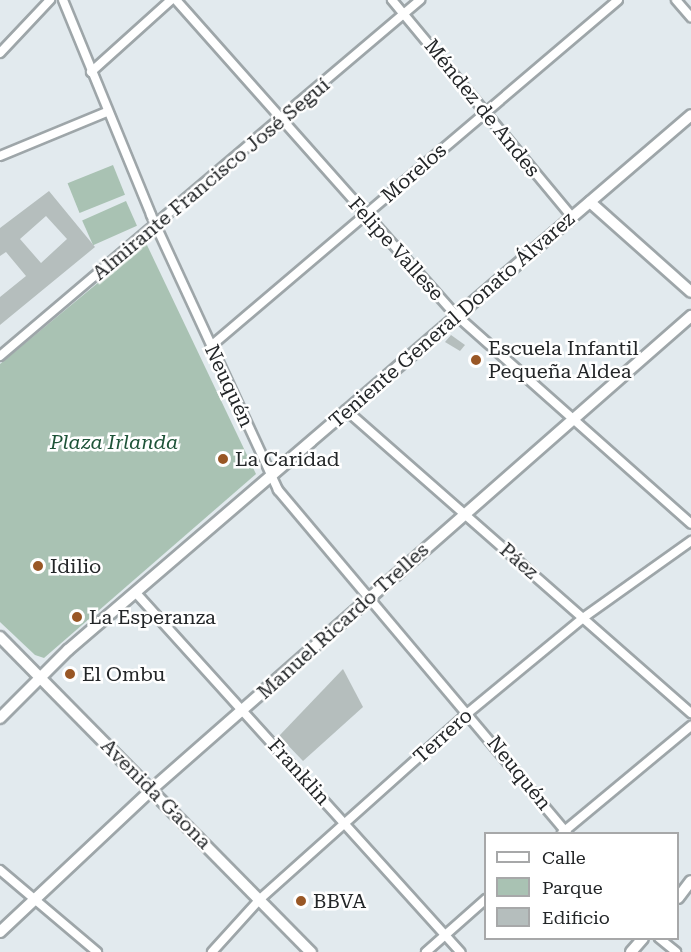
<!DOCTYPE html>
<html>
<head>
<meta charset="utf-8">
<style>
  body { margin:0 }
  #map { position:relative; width:691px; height:952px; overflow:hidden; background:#e2eaee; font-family:"Roboto Serif",serif }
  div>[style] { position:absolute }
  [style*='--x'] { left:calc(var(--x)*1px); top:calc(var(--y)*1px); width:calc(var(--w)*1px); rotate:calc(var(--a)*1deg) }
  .green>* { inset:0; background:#a9c2b3; transform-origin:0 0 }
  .building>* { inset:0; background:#b5bebd }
  .roads { filter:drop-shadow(2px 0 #9ea6a9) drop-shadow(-2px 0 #9ea6a9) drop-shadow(0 2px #9ea6a9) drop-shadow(0 -2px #9ea6a9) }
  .minor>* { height:8px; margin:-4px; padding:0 4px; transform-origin:4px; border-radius:4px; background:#fff }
  .tertiary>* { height:10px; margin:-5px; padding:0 5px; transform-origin:5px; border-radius:5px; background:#fff }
  .secondary>* { height:10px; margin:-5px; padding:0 5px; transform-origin:5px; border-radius:5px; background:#fff }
  .dots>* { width:16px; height:16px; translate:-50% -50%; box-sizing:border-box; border:3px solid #fff; border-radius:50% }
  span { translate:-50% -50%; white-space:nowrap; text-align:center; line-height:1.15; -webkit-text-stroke:5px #fff; paint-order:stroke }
  .street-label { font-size:20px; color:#232628 }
  .poi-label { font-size:20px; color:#232628 }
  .left { translate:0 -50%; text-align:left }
  .park-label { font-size:20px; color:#1f5439; font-style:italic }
  .legend { position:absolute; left:484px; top:832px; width:195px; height:108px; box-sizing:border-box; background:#fff; border:2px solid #a7a8a9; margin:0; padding:8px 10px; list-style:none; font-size:18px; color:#232628 }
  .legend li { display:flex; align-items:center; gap:12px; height:30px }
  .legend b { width:30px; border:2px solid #a7a8a9 }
</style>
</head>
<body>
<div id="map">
  <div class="green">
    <i style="left:113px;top:165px;width:32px;height:49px;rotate:68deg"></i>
    <i style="left:126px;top:201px;width:27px;height:48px;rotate:66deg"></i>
    <i style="clip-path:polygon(146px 243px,256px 474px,44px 658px,35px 655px,0 622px,0 364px)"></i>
  </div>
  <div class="building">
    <i style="clip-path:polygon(evenodd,49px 191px,95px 247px,0 325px,0 297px,26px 276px,6px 252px,0 256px,0 228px,49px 191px,46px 216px,67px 239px,41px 263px,20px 239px,46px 216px)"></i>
    <i style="clip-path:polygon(451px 335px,465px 345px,460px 351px,445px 342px)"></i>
    <i style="clip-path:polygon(343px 669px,363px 707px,303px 761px,279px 736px)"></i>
  </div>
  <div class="roads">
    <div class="minor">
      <i style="--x:63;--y:0;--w:232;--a:67.7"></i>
      <i style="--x:151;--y:215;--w:303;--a:65.2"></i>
      <i style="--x:278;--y:490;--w:450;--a:49.9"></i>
      <i style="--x:176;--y:0;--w:421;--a:48.4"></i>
      <i style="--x:456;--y:315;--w:314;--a:41.6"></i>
      <i style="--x:392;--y:0;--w:282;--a:50.3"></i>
      <i style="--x:676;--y:0;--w:23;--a:49"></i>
      <i style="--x:0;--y:53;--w:73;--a:-46.7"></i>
      <i style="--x:91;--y:72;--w:108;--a:-42"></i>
      <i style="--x:0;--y:156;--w:116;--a:-22.4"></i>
      <i style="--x:211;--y:346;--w:534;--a:-40.37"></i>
      <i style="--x:0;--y:356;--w:551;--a:-40.29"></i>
      <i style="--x:346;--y:410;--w:459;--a:41.3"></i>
      <i style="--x:136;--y:593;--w:484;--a:47.9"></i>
      <i style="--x:562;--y:833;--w:168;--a:-39.7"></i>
      <i style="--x:0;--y:870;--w:127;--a:40.2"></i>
      <i style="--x:659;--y:938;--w:22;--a:39"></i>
      <i style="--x:212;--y:952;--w:72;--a:-47.8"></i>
      <i style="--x:260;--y:899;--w:280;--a:-41.8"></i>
      <i style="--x:469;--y:712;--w:148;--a:-39.5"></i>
      <i style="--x:583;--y:618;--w:133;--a:-35.5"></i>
      <i style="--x:426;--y:952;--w:80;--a:-41.5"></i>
    </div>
    <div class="tertiary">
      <i style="--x:590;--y:202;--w:135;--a:41.7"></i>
      <i style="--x:0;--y:718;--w:96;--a:-45"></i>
      <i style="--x:68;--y:650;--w:821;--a:-40.65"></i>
      <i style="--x:678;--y:898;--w:21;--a:-53"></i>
      <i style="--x:0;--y:932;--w:207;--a:-43.2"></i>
      <i style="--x:151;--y:790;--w:719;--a:-41.28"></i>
      <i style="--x:631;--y:952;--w:18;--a:-49"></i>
    </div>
    <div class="secondary">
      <i style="--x:0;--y:637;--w:443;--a:45.4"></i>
    </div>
  </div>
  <div class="dots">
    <i style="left:476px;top:360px;background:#995725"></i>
    <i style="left:223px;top:459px;background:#995725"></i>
    <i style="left:38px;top:566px;background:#995725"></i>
    <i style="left:77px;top:617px;background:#995725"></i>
    <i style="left:70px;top:674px;background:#995725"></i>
    <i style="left:301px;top:901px;background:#995725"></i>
  </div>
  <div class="street-label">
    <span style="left:482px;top:108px;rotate:51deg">Méndez de Andes</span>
    <span style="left:414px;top:173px;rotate:-41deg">Morelos</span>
    <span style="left:211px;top:179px;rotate:-40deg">Almirante Francisco José Seguí</span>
    <span style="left:396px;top:249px;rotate:48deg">Felipe Vallese</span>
    <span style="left:452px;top:320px;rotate:-41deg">Teniente General Donato Álvarez</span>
    <span style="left:229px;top:386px;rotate:65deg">Neuquén</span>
    <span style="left:519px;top:561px;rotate:41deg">Páez</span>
    <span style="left:343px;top:621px;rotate:-42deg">Manuel Ricardo Trelles</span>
    <span style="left:443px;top:736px;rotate:-42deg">Terrero</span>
    <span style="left:299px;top:772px;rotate:48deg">Franklin</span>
    <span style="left:519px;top:773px;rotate:51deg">Neuquén</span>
    <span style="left:156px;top:794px;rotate:45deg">Avenida Gaona</span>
  </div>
  <div class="poi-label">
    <span class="left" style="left:488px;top:360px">Escuela Infantil<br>Pequeña Aldea</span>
    <span class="left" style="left:235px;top:459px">La Caridad</span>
    <span class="left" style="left:50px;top:566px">Idilio</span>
    <span class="left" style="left:89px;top:617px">La Esperanza</span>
    <span class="left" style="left:82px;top:674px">El Ombu</span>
    <span class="left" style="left:313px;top:901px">BBVA</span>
  </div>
  <div class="park-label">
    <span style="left:114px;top:442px">Plaza Irlanda</span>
  </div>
  <ul class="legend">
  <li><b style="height:8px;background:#fff"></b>Calle</li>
  <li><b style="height:16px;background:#a9c2b3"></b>Parque</li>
  <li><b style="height:16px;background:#b5bebd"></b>Edificio</li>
  </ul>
</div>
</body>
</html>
